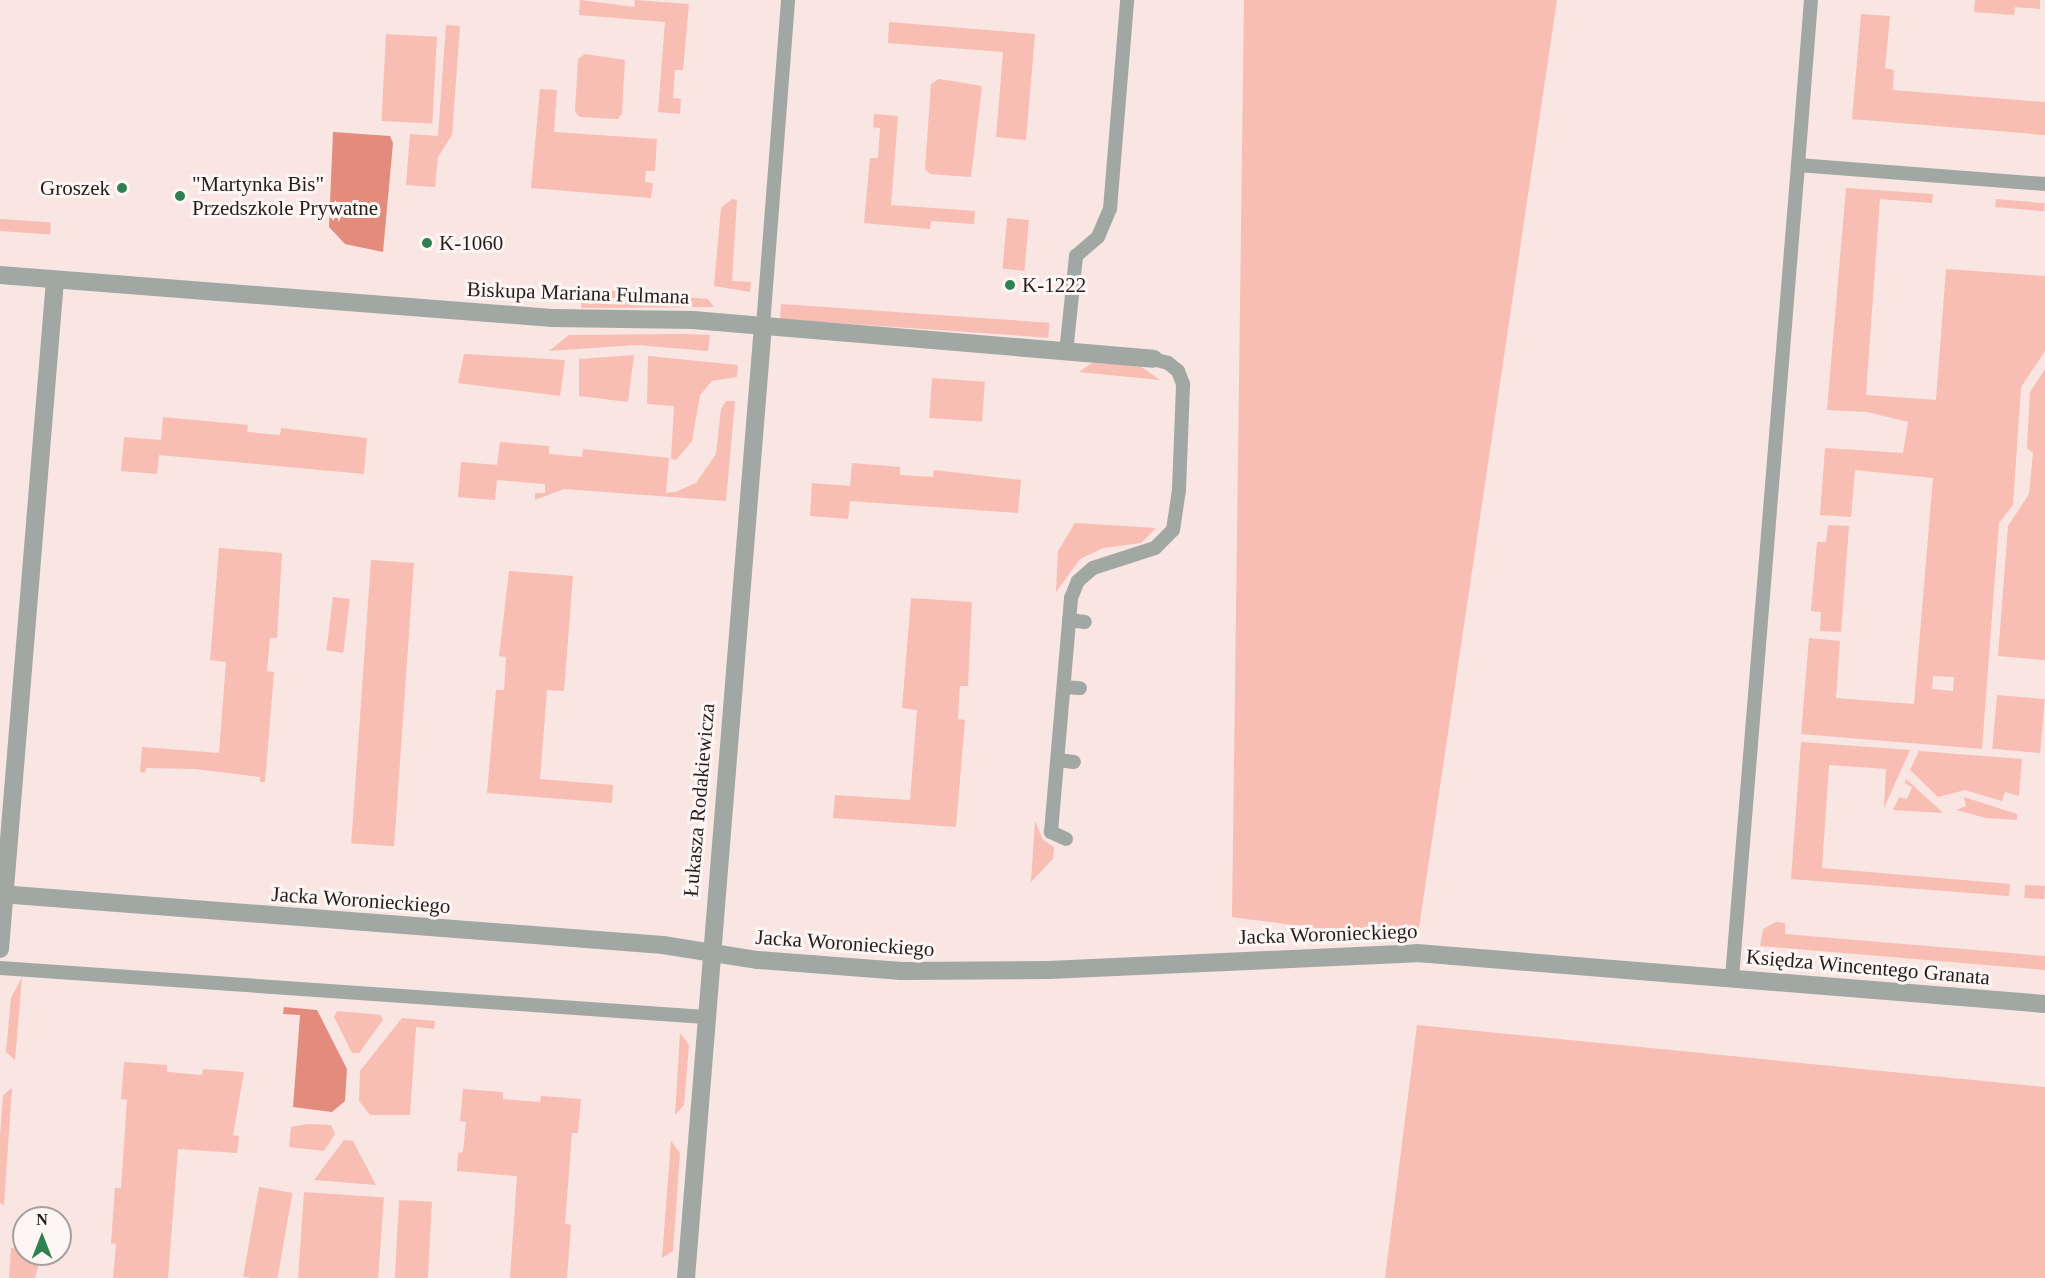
<!DOCTYPE html>
<html>
<head>
<meta charset="utf-8">
<style>
  body { margin:0 }
  #map { position:relative; width:2045px; height:1278px; overflow:hidden; background:#f9e5e2; font-family:Georgia,serif }
  div>[style] { position:absolute }
  [style*='--x'] { left:calc(var(--x)*1px); top:calc(var(--y)*1px); width:calc(var(--w)*1px); rotate:calc(var(--a)*1deg) }
  .green>* { inset:0; background:#f8bdb3; transform-origin:0 0 }
  .forest>* { inset:0; background:#e38c7e }
  .service>* { height:14px; margin:-7px; padding:0 7px; transform-origin:7px; border-radius:7px; background:#a1a8a3 }
  .minor>* { height:18px; margin:-9px; padding:0 9px; transform-origin:9px; border-radius:9px; background:#a1a8a3 }
  .dots>* { width:16px; height:16px; translate:-50% -50%; box-sizing:border-box; border:3px solid #fef6f4; border-radius:50% }
  span { translate:-50% -50%; white-space:nowrap; text-align:center; line-height:1.15; -webkit-text-stroke:6px #fef6f4; paint-order:stroke }
  .poi-label { font-size:21px; color:#241d1c }
  .left { translate:0 -50%; text-align:left }
  .right { translate:-100% -50%; text-align:right }
  .street-label { font-size:21px; color:#241d1c }
  .north { position:absolute; left:12px; top:1206px; width:60px; height:60px; box-sizing:border-box; background:#fef6f4; border:2px solid #a79f9e; border-radius:50%; rotate:0deg; font-size:16px; font-weight:700; line-height:24px; text-align:center; color:#241d1c }
  .north::after { content:''; display:block; margin:auto; width:21px; height:27px; background:#2f8153; clip-path:polygon(50% 0,100% 100%,50% 72%,0 100%) }
</style>
</head>
<body>
<div id="map">
  <div class="green">
    <i style="clip-path:polygon(580px 0,634px 7px,635px 0,689px 4px,683px 70px,675px 70px,673px 98px,681px 99px,680px 114px,658px 112px,665px 22px,579px 15px)"></i>
    <i style="clip-path:polygon(1244px 0,1557px 0,1417px 941px,1232px 917px)"></i>
    <i style="clip-path:polygon(1975px 0,2040px 0,2040px 9px,2015px 7px,2014px 15px,1974px 12px)"></i>
    <i style="clip-path:polygon(1861px 14px,1890px 16px,1885px 68px,1894px 70px,1893px 90px,2045px 102px,2045px 135px,1852px 119px)"></i>
    <i style="clip-path:polygon(889px 22px,1035px 34px,1026px 140px,996px 137px,1003px 52px,888px 43px)"></i>
    <i style="clip-path:polygon(446px 25px,460px 26px,452px 135px,438px 157px,435px 187px,406px 185px,410px 134px,438px 136px)"></i>
    <i style="left:386px;top:34px;width:51px;height:87px;rotate:3deg"></i>
    <i style="clip-path:polygon(585px 54px,625px 60px,622px 113px,618px 119px,580px 117px,575px 112px,578px 59px)"></i>
    <i style="clip-path:polygon(939px 79px,982px 86px,971px 177px,930px 174px,925px 169px,931px 84px)"></i>
    <i style="clip-path:polygon(540px 89px,557px 90px,554px 132px,657px 139px,655px 171px,646px 171px,645px 182px,653px 183px,651px 198px,531px 188px)"></i>
    <i style="clip-path:polygon(874px 114px,898px 116px,891px 205px,975px 211px,974px 224px,931px 221px,930px 229px,864px 223px,870px 158px,878px 158px,880px 128px,873px 127px)"></i>
    <i style="clip-path:polygon(evenodd,1846px 188px,1933px 194px,1932px 203px,1880px 199px,1866px 395px,1936px 400px,1946px 269px,2045px 276px,2045px 351px,2021px 387px,2013px 505px,1999px 523px,1982px 749px,1801px 734px,1809px 638px,1840px 641px,1836px 698px,1914px 704px,1933px 478px,1855px 470px,1851px 517px,1820px 515px,1825px 448px,1903px 453px,1908px 422px,1867px 412px,1827px 410px,1846px 188px,1933px 676px,1954px 677px,1953px 691px,1932px 689px,1933px 676px)"></i>
    <i style="clip-path:polygon(732px 199px,737px 200px,732px 281px,751px 282px,750px 292px,714px 286px,721px 208px)"></i>
    <i style="left:1996px;top:199px;width:49px;height:8px;rotate:5deg"></i>
    <i style="left:1007px;top:218px;width:22px;height:51px;rotate:5deg"></i>
    <i style="left:0;top:219px;width:51px;height:12px;rotate:4deg"></i>
    <i style="clip-path:polygon(583px 288px,708px 299px,714px 307px,581px 308px)"></i>
    <i style="left:781px;top:304px;width:269px;height:15px;rotate:4deg"></i>
    <i style="clip-path:polygon(569px 335px,683px 334px,710px 335px,708px 351px,637px 345px,549px 351px)"></i>
    <i style="clip-path:polygon(464px 354px,565px 360px,560px 396px,458px 383px)"></i>
    <i style="clip-path:polygon(634px 355px,628px 402px,579px 396px,579px 359px)"></i>
    <i style="clip-path:polygon(648px 356px,738px 365px,737px 377px,712px 381px,700px 395px,692px 441px,676px 460px,671px 459px,674px 406px,647px 404px)"></i>
    <i style="clip-path:polygon(1092px 363px,1140px 366px,1160px 380px,1079px 372px)"></i>
    <i style="clip-path:polygon(2045px 369px,2045px 660px,1998px 656px,2008px 526px,2029px 494px,2033px 453px,2027px 448px,2030px 392px)"></i>
    <i style="left:932px;top:378px;width:53px;height:40px;rotate:4deg"></i>
    <i style="clip-path:polygon(726px 401px,735px 401px,726px 501px,564px 489px,535px 500px,535px 493px,545px 493px,545px 484px,497px 480px,495px 500px,458px 497px,461px 462px,497px 465px,500px 442px,549px 446px,549px 454px,582px 457px,583px 449px,669px 458px,666px 493px,675px 492px,696px 483px,716px 454px,721px 409px)"></i>
    <i style="clip-path:polygon(163px 417px,248px 425px,247px 432px,280px 435px,281px 428px,367px 438px,364px 474px,159px 455px,157px 474px,121px 471px,124px 437px,161px 440px)"></i>
    <i style="clip-path:polygon(852px 463px,900px 467px,900px 475px,933px 477px,934px 470px,1021px 480px,1018px 513px,850px 501px,848px 519px,810px 516px,812px 483px,850px 486px)"></i>
    <i style="clip-path:polygon(1075px 523px,1156px 528px,1141px 543px,1103px 548px,1080px 559px,1056px 592px,1058px 551px)"></i>
    <i style="clip-path:polygon(1828px 525px,1849px 526px,1841px 632px,1820px 631px,1821px 612px,1811px 611px,1817px 542px,1826px 542px)"></i>
    <i style="clip-path:polygon(219px 548px,282px 553px,277px 638px,270px 638px,267px 671px,274px 672px,265px 782px,260px 782px,260px 777px,195px 769px,146px 768px,145px 773px,140px 772px,142px 747px,219px 753px,226px 662px,210px 660px)"></i>
    <i style="left:371px;top:560px;width:43px;height:284px;rotate:4deg"></i>
    <i style="clip-path:polygon(509px 571px,573px 576px,564px 691px,547px 690px,540px 779px,613px 785px,612px 803px,487px 793px,496px 690px,504px 690px,506px 657px,499px 656px)"></i>
    <i style="left:333px;top:597px;width:17px;height:54px;rotate:7deg"></i>
    <i style="clip-path:polygon(911px 598px,972px 602px,968px 686px,960px 686px,958px 719px,965px 720px,956px 827px,833px 818px,835px 795px,910px 800px,917px 710px,902px 708px)"></i>
    <i style="left:1997px;top:695px;width:48px;height:54px;rotate:5deg"></i>
    <i style="clip-path:polygon(1801px 742px,1910px 750px,1884px 808px,1886px 769px,1829px 765px,1822px 868px,2010px 884px,2009px 896px,1791px 879px)"></i>
    <i style="clip-path:polygon(1919px 751px,2022px 759px,2019px 796px,2005px 792px,2002px 801px,1965px 790px,1938px 797px,1910px 770px)"></i>
    <i style="clip-path:polygon(1906px 779px,1942px 812px,1942px 813px,1893px 810px,1899px 797px,1907px 799px,1912px 787px,1905px 783px)"></i>
    <i style="clip-path:polygon(1964px 797px,2017px 814px,2017px 820px,1986px 818px,1956px 810px,1966px 806px)"></i>
    <i style="clip-path:polygon(1035px 821px,1043px 840px,1054px 847px,1053px 859px,1031px 882px)"></i>
    <i style="left:2025px;top:885px;width:20px;height:13px;rotate:3deg"></i>
    <i style="clip-path:polygon(1776px 922px,1785px 923px,1785px 934px,2045px 956px,2045px 970px,1760px 946px,1763px 929px)"></i>
    <i style="clip-path:polygon(22px 977px,15px 1060px,6px 1052px,11px 998px)"></i>
    <i style="clip-path:polygon(337px 1011px,381px 1015px,383px 1020px,359px 1053px,352px 1053px,334px 1017px)"></i>
    <i style="clip-path:polygon(402px 1018px,435px 1021px,434px 1029px,416px 1027px,410px 1115px,370px 1115px,359px 1101px,360px 1071px)"></i>
    <i style="clip-path:polygon(1417px 1025px,2045px 1087px,2045px 1278px,1385px 1278px)"></i>
    <i style="clip-path:polygon(680px 1033px,689px 1045px,684px 1105px,675px 1115px)"></i>
    <i style="clip-path:polygon(124px 1062px,167px 1065px,167px 1072px,202px 1075px,203px 1069px,244px 1072px,233px 1135px,239px 1136px,237px 1153px,178px 1149px,168px 1278px,113px 1278px,116px 1244px,111px 1243px,115px 1188px,121px 1188px,127px 1100px,121px 1099px)"></i>
    <i style="clip-path:polygon(12px 1088px,4px 1205px,0 1203px,0 1136px,3px 1095px)"></i>
    <i style="clip-path:polygon(463px 1089px,503px 1092px,503px 1099px,540px 1102px,541px 1096px,581px 1099px,578px 1133px,572px 1133px,565px 1224px,571px 1225px,567px 1278px,510px 1278px,517px 1176px,457px 1171px,458px 1153px,463px 1152px,466px 1122px,460px 1121px)"></i>
    <i style="clip-path:polygon(308px 1124px,331px 1125px,335px 1134px,324px 1151px,289px 1147px,291px 1127px)"></i>
    <i style="clip-path:polygon(344px 1140px,353px 1141px,376px 1185px,314px 1180px)"></i>
    <i style="clip-path:polygon(671px 1141px,680px 1153px,673px 1251px,662px 1258px)"></i>
    <i style="left:259px;top:1187px;width:34px;height:91px;rotate:10deg"></i>
    <i style="left:304px;top:1192px;width:80px;height:86px;rotate:4deg"></i>
    <i style="left:399px;top:1200px;width:33px;height:79px;rotate:3deg"></i>
    <i style="clip-path:polygon(11px 1248px,24px 1249px,24px 1254px,42px 1254px,35px 1278px,9px 1278px)"></i>
  </div>
  <div class="forest">
    <i style="clip-path:polygon(333px 132px,390px 136px,393px 143px,383px 252px,345px 244px,329px 227px)"></i>
    <i style="clip-path:polygon(284px 1007px,317px 1010px,347px 1069px,345px 1101px,332px 1112px,293px 1107px,300px 1015px,283px 1014px)"></i>
  </div>
  <div class="service">
    <i style="--x:1798;--y:165;--w:166;--a:-85.5"></i>
    <i style="--x:763;--y:326;--w:327;--a:-85.6"></i>
    <i style="--x:1066;--y:353;--w:98;--a:-84.1"></i>
    <i style="--x:1076;--y:256;--w:29;--a:-41"></i>
    <i style="--x:1098;--y:237;--w:30;--a:-67"></i>
    <i style="--x:1110;--y:209;--w:210;--a:-85.3"></i>
    <i style="--x:1069;--y:620;--w:16;--a:7"></i>
    <i style="--x:1064;--y:687;--w:16;--a:4"></i>
    <i style="--x:1058;--y:760;--w:16;--a:7"></i>
    <i style="--x:1066;--y:839;--w:17;--a:-155"></i>
    <i style="--x:1051;--y:832;--w:235;--a:-85.1"></i>
    <i style="--x:1071;--y:598;--w:18;--a:-68"></i>
    <i style="--x:1078;--y:581;--w:20;--a:-41"></i>
    <i style="--x:1093;--y:568;--w:65;--a:-17.9"></i>
    <i style="--x:1155;--y:548;--w:25;--a:-45"></i>
    <i style="--x:1173;--y:530;--w:40;--a:-81.5"></i>
    <i style="--x:1179;--y:490;--w:106;--a:-87.8"></i>
    <i style="--x:1183;--y:384;--w:14;--a:-111"></i>
    <i style="--x:1178;--y:371;--w:13;--a:-141"></i>
    <i style="--x:1168;--y:363;--w:16;--a:-165"></i>
    <i style="--x:0;--y:968;--w:707;--a:3.98"></i>
    <i style="--x:1732;--y:978;--w:816;--a:-85.36"></i>
    <i style="--x:1798;--y:165;--w:248;--a:4.4"></i>
  </div>
  <div class="minor">
    <i style="--x:0;--y:275;--w:554;--a:4.45"></i>
    <i style="--x:552;--y:318;--w:141;--a:0.8"></i>
    <i style="--x:693;--y:320;--w:462;--a:4.8"></i>
    <i style="--x:0;--y:894;--w:665;--a:4.4"></i>
    <i style="--x:663;--y:945;--w:96;--a:9"></i>
    <i style="--x:758;--y:960;--w:144;--a:4.4"></i>
    <i style="--x:902;--y:971;--w:147;--a:-0.4"></i>
    <i style="--x:1049;--y:970;--w:368;--a:-2.6"></i>
    <i style="--x:1417;--y:953;--w:630;--a:4.64"></i>
    <i style="--x:0;--y:949;--w:671;--a:-85.3"></i>
    <i style="--x:686;--y:1278;--w:955;--a:-85.38"></i>
  </div>
  <div class="dots">
    <i style="left:122px;top:188px;background:#2f8153"></i>
    <i style="left:180px;top:196px;background:#2f8153"></i>
    <i style="left:427px;top:243px;background:#2f8153"></i>
    <i style="left:1010px;top:285px;background:#2f8153"></i>
  </div>
  <div class="poi-label">
    <span class="left" style="left:192px;top:196px">"Martynka Bis"<br>Przedszkole Prywatne</span>
    <span class="right" style="left:110px;top:188px">Groszek</span>
    <span class="left" style="left:439px;top:243px">K-1060</span>
    <span class="left" style="left:1022px;top:285px">K-1222</span>
  </div>
  <div class="street-label">
    <span style="left:578px;top:293px;rotate:2deg">Biskupa Mariana Fulmana</span>
    <span style="left:699px;top:800px;rotate:-85deg">Łukasza Rodakiewicza</span>
    <span style="left:361px;top:900px;rotate:4deg">Jacka Woronieckiego</span>
    <span style="left:1328px;top:934px;rotate:-2deg">Jacka Woronieckiego</span>
    <span style="left:845px;top:943px;rotate:4deg">Jacka Woronieckiego</span>
    <span style="left:1868px;top:967px;rotate:5deg">Księdza Wincentego Granata</span>
  </div>
  <div class="north">N</div>
</div>
</body>
</html>
